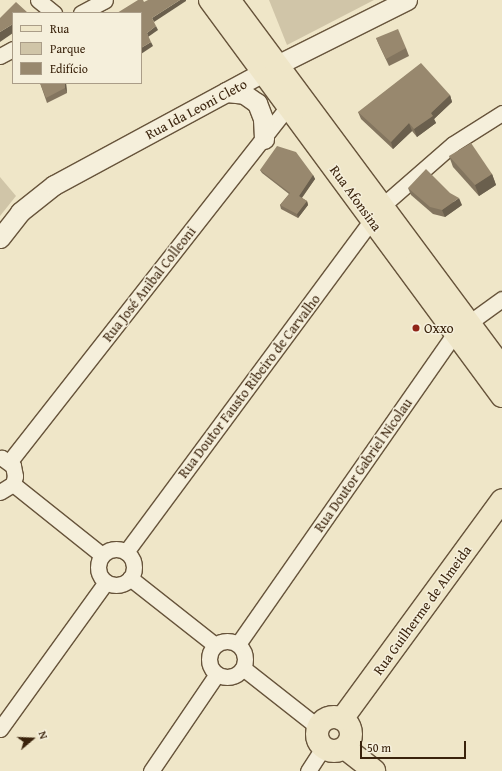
<!DOCTYPE html>
<html>
<head>
<meta charset="utf-8">
<style>
  body { margin:0 }
  #map { position:relative; width:502px; height:771px; overflow:hidden; background:#efe6c8; font-family:"Gentium Book Plus",serif }
  div>[style] { position:absolute }
  [style*='--x'] { left:calc(var(--x)*1px); top:calc(var(--y)*1px); width:calc(var(--w)*1px); rotate:calc(var(--a)*1deg) }
  .green>* { inset:0; background:#d0c5a8 }
  .roads { filter:drop-shadow(1px 0 #67543b) drop-shadow(-1px 0 #67543b) drop-shadow(0 1px #67543b) drop-shadow(0 -1px #67543b) }
  .minor>* { height:15px; margin:-7.5px; padding:0 7.5px; transform-origin:7.5px; border-radius:7.5px; background:#f5efdb }
  .minor>.ring { margin:-7.5px; padding:0; box-sizing:content-box; background:none; border:15px solid #f5efdb; border-radius:50% }
  .tertiary>* { height:19px; margin:-9.5px; padding:0 9.5px; transform-origin:9.5px; border-radius:9.5px; background:#f5efdb }
  .primary>* { height:22px; margin:-11px; padding:0 11px; transform-origin:11px; border-radius:11px; background:#efe6c8 }
  .primary>.ring { margin:-11px; padding:0; box-sizing:content-box; background:none; border:22px solid #efe6c8; border-radius:50% }
  .wall>* { inset:0; background:#83755f }
  .shaded-wall>* { inset:0; background:#6a5f4d }
  .building>* { inset:0; background:#98886e }
  .dots>* { width:11px; height:11px; translate:-50% -50%; box-sizing:border-box; border:2px solid #f5efdb; border-radius:50% }
  span { translate:-50% -50%; white-space:nowrap; text-align:center; line-height:1.15; -webkit-text-stroke:3px #f5efdb; paint-order:stroke }
  .street-label { font-size:14px; color:#3a230c }
  .poi-label { font-size:14px; color:#3a230c }
  .left { translate:0 -50%; text-align:left }
  .legend { position:absolute; left:12px; top:12px; width:130px; height:72px; box-sizing:border-box; background:#f5efdb; border:1px solid #aa9d88; margin:0; padding:5px 7px; list-style:none; font-size:12px; color:#3a230c }
  .legend li { display:flex; align-items:center; gap:8px; height:20px }
  .legend b { width:20px; border:1px solid #aa9d88 }
  .north { position:absolute; left:12px; top:719px; width:40px; height:40px; -webkit-text-stroke:3px #f5efdb; paint-order:stroke; rotate:71deg; font-size:11px; font-weight:700; line-height:16px; text-align:center; color:#3a230c }
  .north::after { content:''; display:block; margin:auto; width:14px; height:18px; background:#3a230c; clip-path:polygon(50% 0,100% 100%,50% 72%,0 100%) }
  .scale { position:absolute; left:360px; top:741px; width:106px; height:18px; box-sizing:border-box; border:2px solid #3a230c; border-top:0; padding-left:5px; font-size:12px; line-height:14px; white-space:nowrap; color:#3a230c; -webkit-text-stroke:3px #f5efdb; paint-order:stroke }
</style>
</head>
<body>
<div id="map">
  <div class="green">
    <i style="clip-path:polygon(269px 0,374px 0,287px 45px)"></i>
    <i style="clip-path:polygon(0 177px,16px 196px,0 216px)"></i>
  </div>
  <div class="roads">
    <div class="minor">
      <i style="--x:38;--y:0;--w:21;--a:39"></i>
      <i style="--x:81;--y:13;--w:27;--a:-28"></i>
      <i style="--x:0;--y:56;--w:15;--a:-28"></i>
      <i style="--x:10;--y:461;--w:450;--a:-51.9"></i>
      <i style="--x:13;--y:484;--w:114;--a:38.6"></i>
      <i style="--x:0;--y:492;--w:15;--a:-32"></i>
      <i style="--x:13;--y:484;--w:8;--a:-76"></i>
      <i style="--x:15;--y:476;--w:10;--a:-101"></i>
      <i style="--x:13;--y:466;--w:14;--a:-144"></i>
      <i class="ring" style="left:98px;top:549px;width:21px;height:21px"></i>
      <i style="--x:126;--y:552;--w:430;--a:-53.5"></i>
      <i style="--x:382;--y:206;--w:94;--a:-41.1"></i>
      <i style="--x:453;--y:144;--w:58;--a:-32.3"></i>
      <i style="--x:130;--y:578;--w:108;--a:38.2"></i>
      <i class="ring" style="left:209px;top:641px;width:21px;height:21px"></i>
      <i style="--x:238;--y:644;--w:379;--a:-55.1"></i>
      <i style="--x:455;--y:333;--w:58;--a:-35.9"></i>
      <i style="--x:243;--y:668;--w:95;--a:38.2"></i>
      <i style="--x:0;--y:729;--w:181;--a:-54.2"></i>
      <i style="--x:151;--y:771;--w:117;--a:-55.8"></i>
      <i style="--x:308;--y:771;--w:27;--a:-57"></i>
    </div>
    <div class="tertiary">
      <i style="--x:226;--y:92;--w:18;--a:6"></i>
      <i style="--x:244;--y:94;--w:16;--a:35"></i>
      <i style="--x:257;--y:103;--w:17;--a:69"></i>
      <i style="--x:263;--y:119;--w:20;--a:87"></i>
      <i style="--x:0;--y:238;--w:33;--a:-52"></i>
      <i style="--x:20;--y:212;--w:43;--a:-38.5"></i>
      <i style="--x:54;--y:185;--w:238;--a:-28.4"></i>
      <i style="--x:263;--y:72;--w:161;--a:-26.6"></i>
    </div>
    <div class="primary">
      <i style="--x:210;--y:0;--w:492;--a:53.6"></i>
      <i style="--x:229;--y:0;--w:458;--a:53.4"></i>
      <i class="ring" style="left:317px;top:717px;width:12px;height:12px"></i>
      <i style="--x:342;--y:719;--w:271;--a:-53.8"></i>
      <i style="--x:345;--y:748;--w:37;--a:38"></i>
    </div>
  </div>
  <div class="wall">
    <i style="clip-path:polygon(376px 38px,406px 48px,409px 56px,389px 66px,379px 45px)"></i>
    <i style="clip-path:polygon(40px 83px,66px 83px,67px 93px,47px 103px)"></i>
    <i style="clip-path:polygon(450px 95px,452px 102px,434px 119px,436px 123px,417px 137px,412px 131px,393px 149px,361px 119px,358px 112px)"></i>
    <i style="clip-path:polygon(449px 156px,492px 174px,496px 185px,479px 196px,453px 167px)"></i>
    <i style="clip-path:polygon(260px 170px,313px 175px,315px 179px,302px 198px,307px 201px,308px 205px,298px 218px,281px 209px,280px 205px,289px 194px,262px 173px)"></i>
    <i style="clip-path:polygon(408px 188px,462px 205px,445px 217px,433px 214px,411px 195px)"></i>
  </div>
  <div class="shaded-wall">
    <i style="clip-path:polygon(180px 0,186px 0,186px 1px,154px 22px,152px 18px)"></i>
    <i style="clip-path:polygon(13px 24px,13px 33px,0 42px,0 32px)"></i>
    <i style="clip-path:polygon(156px 26px,158px 30px,148px 37px,147px 33px)"></i>
    <i style="clip-path:polygon(151px 42px,153px 46px,141px 54px,141px 48px)"></i>
    <i style="clip-path:polygon(65px 83px,66px 83px,67px 93px,65px 88px)"></i>
    <i style="clip-path:polygon(450px 95px,452px 102px,434px 119px,436px 123px,417px 137px,414px 129px)"></i>
    <i style="clip-path:polygon(409px 123px,412px 131px,393px 149px,391px 142px)"></i>
    <i style="clip-path:polygon(492px 174px,496px 185px,479px 196px,475px 185px)"></i>
    <i style="clip-path:polygon(313px 175px,315px 179px,300px 200px,299px 196px)"></i>
    <i style="clip-path:polygon(459px 198px,462px 205px,445px 217px,442px 210px)"></i>
    <i style="clip-path:polygon(307px 201px,308px 205px,298px 218px,297px 214px)"></i>
  </div>
  <div class="building">
    <i style="clip-path:polygon(138px 0,143px 0,144px 2px,148px 0,180px 0,152px 18px,156px 26px,147px 33px,151px 42px,141px 48px,141px 13px,117px 13px)"></i>
    <i style="clip-path:polygon(16px 2px,28px 13px,13px 13px,13px 24px,0 32px,0 18px)"></i>
    <i style="clip-path:polygon(398px 29px,406px 48px,386px 59px,376px 38px)"></i>
    <i style="clip-path:polygon(421px 63px,450px 95px,431px 113px,433px 116px,414px 129px,409px 123px,391px 142px,358px 112px)"></i>
    <i style="clip-path:polygon(40px 83px,65px 83px,65px 88px,46px 98px)"></i>
    <i style="clip-path:polygon(471px 143px,492px 174px,475px 185px,449px 156px)"></i>
    <i style="clip-path:polygon(277px 146px,296px 152px,313px 175px,299px 196px,307px 201px,297px 214px,280px 205px,290px 193px,260px 170px)"></i>
    <i style="clip-path:polygon(426px 169px,450px 193px,459px 198px,442px 210px,430px 207px,408px 188px)"></i>
  </div>
  <div class="dots">
    <i style="left:416px;top:328px;background:#8f2418"></i>
  </div>
  <div class="street-label">
    <span style="left:196px;top:109px;rotate:-28deg">Rua Ida Leoni Cleto</span>
    <span style="left:356px;top:198px;rotate:54deg">Rua Afonsina</span>
    <span style="left:149px;top:284px;rotate:-52deg">Rua José Anibal Colleoni</span>
    <span style="left:249px;top:386px;rotate:-53deg">Rua Doutor Fausto Ribeiro de Carvalho</span>
    <span style="left:363px;top:465px;rotate:-55deg">Rua Doutor Gabriel Nicolau</span>
    <span style="left:422px;top:610px;rotate:-54deg">Rua Guilherme de Almeida</span>
  </div>
  <div class="poi-label">
    <span class="left" style="left:424px;top:328px">Oxxo</span>
  </div>
  <ul class="legend">
  <li><b style="height:5px;background:#efe6c8"></b>Rua</li>
  <li><b style="height:11px;background:#d0c5a8"></b>Parque</li>
  <li><b style="height:11px;background:#98886e"></b>Edifício</li>
  </ul>
  <div class="north">N</div>
  <div class="scale">50 m</div>
</div>
</body>
</html>
